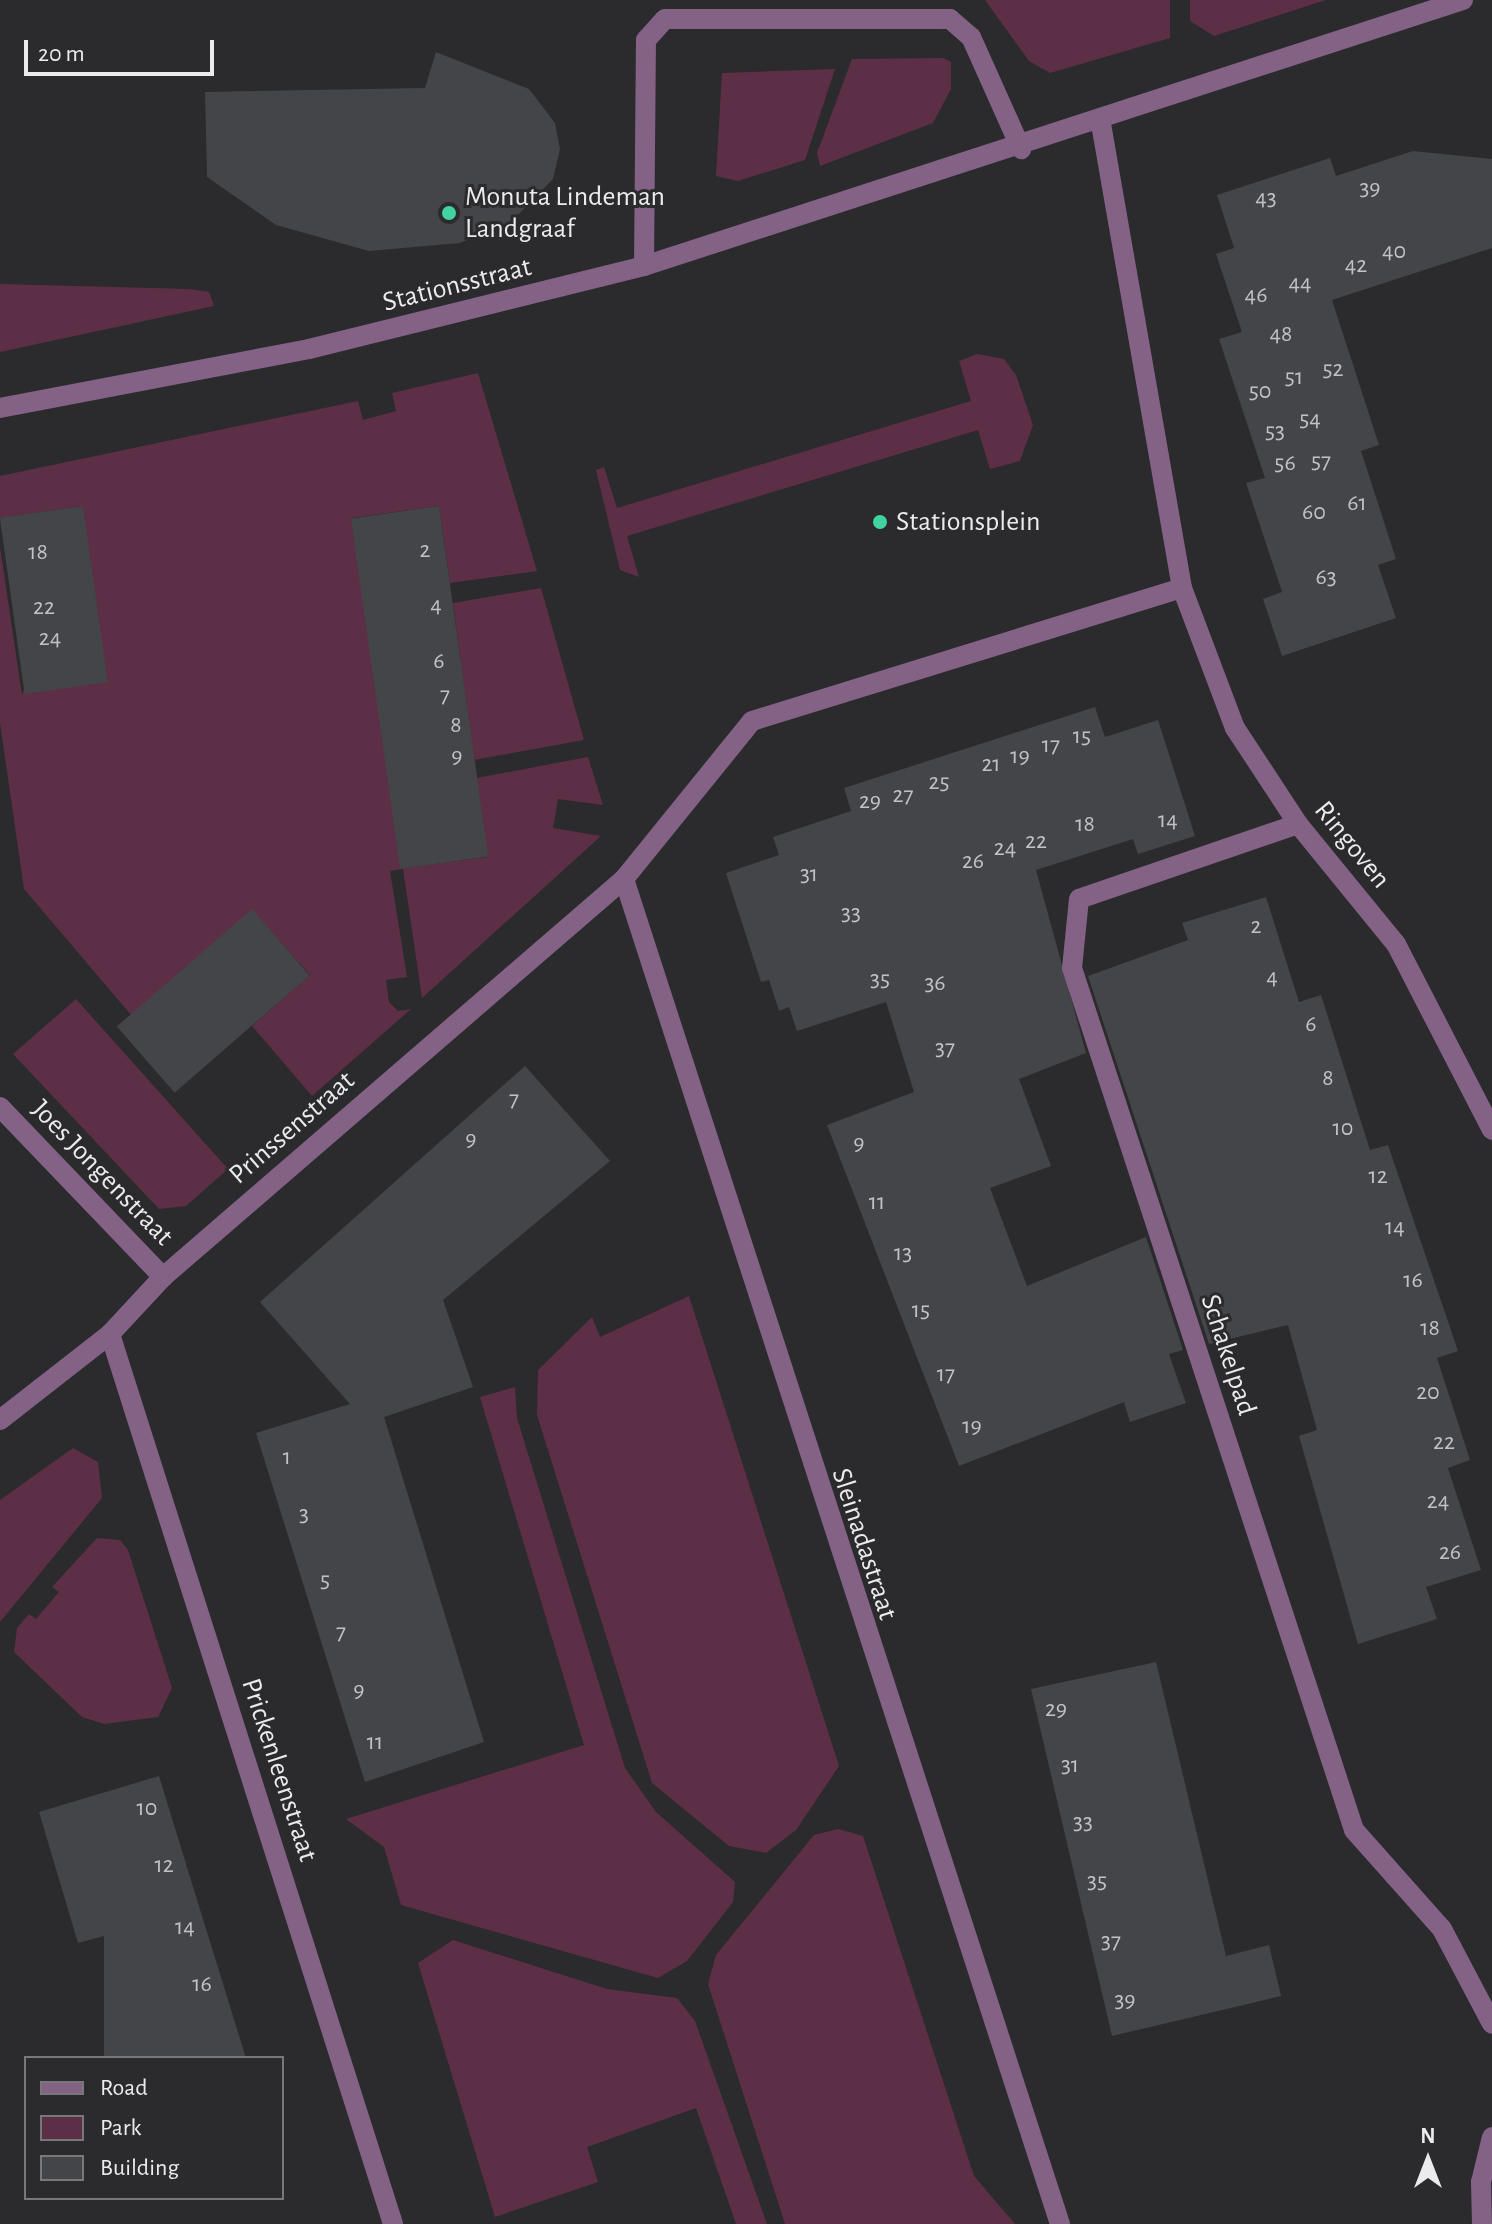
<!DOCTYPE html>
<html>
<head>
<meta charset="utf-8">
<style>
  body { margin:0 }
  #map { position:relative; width:1492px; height:2224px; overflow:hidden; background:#2b2a2d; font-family:"Alegreya Sans",sans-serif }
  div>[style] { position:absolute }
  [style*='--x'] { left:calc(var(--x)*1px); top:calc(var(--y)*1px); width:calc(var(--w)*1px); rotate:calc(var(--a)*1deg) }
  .green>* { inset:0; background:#5d2f46 }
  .building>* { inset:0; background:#444549; transform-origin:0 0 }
  .minor>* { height:20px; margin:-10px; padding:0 10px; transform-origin:10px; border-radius:10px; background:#836286 }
  .dots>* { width:22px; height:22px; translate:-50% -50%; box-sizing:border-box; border:4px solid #2b2a2d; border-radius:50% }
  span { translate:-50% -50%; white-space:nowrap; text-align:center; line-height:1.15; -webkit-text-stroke:6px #2b2a2d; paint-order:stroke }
  .number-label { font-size:24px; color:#c1c2c4 }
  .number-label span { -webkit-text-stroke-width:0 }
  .poi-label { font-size:28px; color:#ebebed }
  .left { translate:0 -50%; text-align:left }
  .street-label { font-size:28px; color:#ebebed }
  .legend { position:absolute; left:24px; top:2056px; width:260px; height:144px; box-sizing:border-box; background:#2b2a2d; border:2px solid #78777a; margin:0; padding:10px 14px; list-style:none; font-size:24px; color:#ebebed }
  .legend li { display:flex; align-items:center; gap:16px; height:40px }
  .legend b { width:40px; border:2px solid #78777a }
  .north { position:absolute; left:1388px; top:2120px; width:80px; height:80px; -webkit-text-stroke:6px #2b2a2d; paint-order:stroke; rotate:0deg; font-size:22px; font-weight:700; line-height:32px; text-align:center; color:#ebebed }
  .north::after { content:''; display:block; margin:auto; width:28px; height:36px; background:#ebebed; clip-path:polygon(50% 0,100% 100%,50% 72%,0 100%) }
  .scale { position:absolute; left:24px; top:40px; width:190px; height:36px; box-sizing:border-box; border:4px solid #ebebed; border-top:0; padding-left:10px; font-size:24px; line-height:28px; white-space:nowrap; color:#ebebed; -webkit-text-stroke:6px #2b2a2d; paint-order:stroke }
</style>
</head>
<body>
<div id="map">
  <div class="green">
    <i style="clip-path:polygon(985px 0,1170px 0,1170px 38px,1050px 73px,1029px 61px)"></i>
    <i style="clip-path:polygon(1190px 0,1326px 0,1214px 36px,1190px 21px)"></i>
    <i style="clip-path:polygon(943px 58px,951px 62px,951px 89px,933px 123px,820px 166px,817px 153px,852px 59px)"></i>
    <i style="clip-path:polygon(835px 69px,805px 160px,738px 181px,716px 176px,722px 73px)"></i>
    <i style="clip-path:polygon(0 284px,190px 289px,209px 292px,214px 306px,0 352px)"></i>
    <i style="clip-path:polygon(977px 354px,1004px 359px,1016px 375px,1033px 425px,1020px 461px,990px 469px,978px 430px,627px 536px,639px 577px,620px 570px,596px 470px,604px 467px,617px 508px,971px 401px,959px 361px)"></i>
    <i style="clip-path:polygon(478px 373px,537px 571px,450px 583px,439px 506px,351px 518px,403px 868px,488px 857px,477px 778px,588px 757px,603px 805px,558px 799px,553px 828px,601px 836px,422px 998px,403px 869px,390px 871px,407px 977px,386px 980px,389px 1002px,398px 1011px,411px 1009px,312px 1096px,252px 1026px,310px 975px,252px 910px,132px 1016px,24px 889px,0 723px,0 547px,22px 695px,83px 506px,0 518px,0 476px,358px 401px,363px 420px,396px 411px,392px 393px)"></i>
    <i style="clip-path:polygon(541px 588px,584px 740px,474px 760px,453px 603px)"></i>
    <i style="clip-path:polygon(76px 999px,228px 1169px,186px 1206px,159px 1209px,13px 1054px)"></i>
    <i style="clip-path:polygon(689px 1296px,839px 1766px,796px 1830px,766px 1853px,729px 1846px,652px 1783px,537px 1415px,538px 1370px,592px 1317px,600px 1337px)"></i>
    <i style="clip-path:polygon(515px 1387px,517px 1418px,625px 1768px,656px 1812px,735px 1882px,733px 1902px,687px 1961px,658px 1978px,401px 1905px,384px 1847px,346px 1819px,584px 1745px,480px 1397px)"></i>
    <i style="clip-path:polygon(73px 1448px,98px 1462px,102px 1498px,0 1622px,0 1500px)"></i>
    <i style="clip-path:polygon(97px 1538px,120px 1540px,128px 1550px,172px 1688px,158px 1717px,104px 1724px,82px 1717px,14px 1652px,17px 1628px,29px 1614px,36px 1619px,59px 1592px,52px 1587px)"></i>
    <i style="clip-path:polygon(838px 1829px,863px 1836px,974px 2176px,1015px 2224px,785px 2224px,708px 1984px,716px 1955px,814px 1835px)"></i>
    <i style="clip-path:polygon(453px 1940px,607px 1989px,677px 1998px,695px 2021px,767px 2224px,736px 2224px,696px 2108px,587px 2147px,598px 2182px,495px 2217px,418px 1963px)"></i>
  </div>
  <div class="building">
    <i style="clip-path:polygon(436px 52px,529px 89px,555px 123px,560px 149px,553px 179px,513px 220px,460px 243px,369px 251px,276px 225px,207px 177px,205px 92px,425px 88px)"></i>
    <i style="clip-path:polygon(1413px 151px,1492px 159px,1492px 248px,1332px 300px,1379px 445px,1361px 451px,1396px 559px,1378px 565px,1396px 618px,1282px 656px,1263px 599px,1282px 592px,1246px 483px,1265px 478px,1219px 339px,1242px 332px,1216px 254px,1234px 248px,1217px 195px,1330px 158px,1336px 176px)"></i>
    <i style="left:83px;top:506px;width:178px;height:84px;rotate:82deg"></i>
    <i style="left:439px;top:506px;width:354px;height:89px;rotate:82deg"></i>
    <i style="clip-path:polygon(1095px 707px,1105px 737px,1158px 720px,1195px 836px,1138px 854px,1133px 839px,1036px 870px,1086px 1053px,1019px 1079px,1051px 1166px,990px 1188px,1027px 1286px,1146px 1237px,1183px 1350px,1169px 1354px,1186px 1403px,1130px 1422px,1124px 1402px,959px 1466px,827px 1125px,914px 1092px,886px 1002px,797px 1031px,789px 1007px,779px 1011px,769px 980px,761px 982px,726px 873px,779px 855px,773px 837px,851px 811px,844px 788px)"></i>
    <i style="clip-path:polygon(1266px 897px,1299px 1002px,1321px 995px,1370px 1150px,1388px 1145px,1458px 1351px,1437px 1358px,1470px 1460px,1448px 1468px,1481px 1570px,1426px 1587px,1437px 1619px,1358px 1644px,1299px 1436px,1317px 1430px,1288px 1325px,1209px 1344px,1088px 976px,1188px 940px,1182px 923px)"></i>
    <i style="left:252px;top:909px;width:88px;height:179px;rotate:49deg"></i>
    <i style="clip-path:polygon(525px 1066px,610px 1161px,443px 1300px,473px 1387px,384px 1417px,484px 1742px,365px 1782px,256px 1433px,350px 1404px,260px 1302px)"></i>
    <i style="clip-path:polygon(1156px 1662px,1226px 1956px,1269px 1945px,1281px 1996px,1112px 2036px,1031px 1689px)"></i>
    <i style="clip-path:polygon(159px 1776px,194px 1890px,246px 2058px,104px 2058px,104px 1936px,78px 1943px,39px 1812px)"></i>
  </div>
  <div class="minor">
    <i style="--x:644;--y:266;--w:226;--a:-89.5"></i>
    <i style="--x:646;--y:40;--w:28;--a:-48"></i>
    <i style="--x:665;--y:19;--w:285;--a:0"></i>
    <i style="--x:950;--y:19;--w:28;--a:41"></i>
    <i style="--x:971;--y:37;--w:123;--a:65.9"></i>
    <i style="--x:0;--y:408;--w:315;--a:-10.8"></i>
    <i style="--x:309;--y:349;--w:345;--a:-13.9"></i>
    <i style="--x:644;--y:266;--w:861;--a:-17.99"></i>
    <i style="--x:1182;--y:588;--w:150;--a:69.3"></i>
    <i style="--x:1235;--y:728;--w:115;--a:56.7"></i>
    <i style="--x:1298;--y:824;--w:155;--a:50.8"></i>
    <i style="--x:1396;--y:944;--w:209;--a:62.7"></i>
    <i style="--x:1298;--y:824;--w:231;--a:161.1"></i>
    <i style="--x:1079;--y:899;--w:69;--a:95.8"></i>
    <i style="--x:1072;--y:968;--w:907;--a:71.88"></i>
    <i style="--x:1354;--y:1830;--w:132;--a:48.4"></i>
    <i style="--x:1442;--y:1929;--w:107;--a:62.2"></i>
    <i style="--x:624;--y:879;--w:1414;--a:72.04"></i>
    <i style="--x:0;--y:1107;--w:236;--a:46.2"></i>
    <i style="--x:110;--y:1334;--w:934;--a:72.36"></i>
    <i style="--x:0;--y:1420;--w:140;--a:-38"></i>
    <i style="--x:110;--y:1334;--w:78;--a:-47.1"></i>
    <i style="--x:163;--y:1277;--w:609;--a:-40.81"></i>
    <i style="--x:624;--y:879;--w:203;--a:-51"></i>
    <i style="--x:752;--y:721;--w:450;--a:-17.2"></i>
    <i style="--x:1182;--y:588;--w:476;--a:-99.9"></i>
    <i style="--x:1482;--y:2224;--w:42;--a:-91.4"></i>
    <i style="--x:1481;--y:2182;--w:46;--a:-76.3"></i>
  </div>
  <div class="dots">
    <i style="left:449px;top:213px;background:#42d4a0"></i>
    <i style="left:880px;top:522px;background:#42d4a0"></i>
  </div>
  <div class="number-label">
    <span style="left:1370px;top:189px">39</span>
    <span style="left:1266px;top:199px">43</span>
    <span style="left:1394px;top:252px">40</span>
    <span style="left:1356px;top:266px">42</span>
    <span style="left:1300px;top:284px">44</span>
    <span style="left:1256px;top:296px">46</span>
    <span style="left:1281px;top:335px">48</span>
    <span style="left:1333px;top:370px">52</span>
    <span style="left:1294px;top:378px">51</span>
    <span style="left:1260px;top:392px">50</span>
    <span style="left:1310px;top:420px">54</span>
    <span style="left:1275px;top:432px">53</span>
    <span style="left:1321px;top:462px">57</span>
    <span style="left:1285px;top:464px">56</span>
    <span style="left:1357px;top:504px">61</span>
    <span style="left:1314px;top:513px">60</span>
    <span style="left:425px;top:551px">2</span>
    <span style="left:38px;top:553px">18</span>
    <span style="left:1326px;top:578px">63</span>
    <span style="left:436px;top:606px">4</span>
    <span style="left:44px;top:608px">22</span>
    <span style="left:50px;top:639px">24</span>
    <span style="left:439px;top:662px">6</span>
    <span style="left:445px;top:696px">7</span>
    <span style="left:456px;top:726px">8</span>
    <span style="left:1082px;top:737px">15</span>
    <span style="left:1051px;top:746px">17</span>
    <span style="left:457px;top:757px">9</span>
    <span style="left:1020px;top:757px">19</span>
    <span style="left:991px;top:765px">21</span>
    <span style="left:939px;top:783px">25</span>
    <span style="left:903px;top:796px">27</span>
    <span style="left:870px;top:802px">29</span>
    <span style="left:1168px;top:821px">14</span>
    <span style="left:1085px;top:825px">18</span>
    <span style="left:1036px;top:842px">22</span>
    <span style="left:1005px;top:849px">24</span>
    <span style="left:973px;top:862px">26</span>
    <span style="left:809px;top:875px">31</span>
    <span style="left:851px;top:914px">33</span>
    <span style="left:1256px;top:927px">2</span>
    <span style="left:1272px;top:978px">4</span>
    <span style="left:880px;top:980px">35</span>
    <span style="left:935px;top:984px">36</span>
    <span style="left:1311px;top:1025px">6</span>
    <span style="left:945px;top:1049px">37</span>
    <span style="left:1328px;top:1079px">8</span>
    <span style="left:514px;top:1100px">7</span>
    <span style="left:1343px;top:1129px">10</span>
    <span style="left:471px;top:1140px">9</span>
    <span style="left:859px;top:1144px">9</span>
    <span style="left:1378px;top:1177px">12</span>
    <span style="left:877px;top:1203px">11</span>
    <span style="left:1395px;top:1228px">14</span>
    <span style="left:903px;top:1254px">13</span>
    <span style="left:1413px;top:1281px">16</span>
    <span style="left:921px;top:1311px">15</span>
    <span style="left:1430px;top:1329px">18</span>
    <span style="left:946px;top:1375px">17</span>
    <span style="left:1428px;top:1393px">20</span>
    <span style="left:972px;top:1427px">19</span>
    <span style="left:1444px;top:1443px">22</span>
    <span style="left:287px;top:1458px">1</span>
    <span style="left:1438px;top:1502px">24</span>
    <span style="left:304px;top:1515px">3</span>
    <span style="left:1450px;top:1553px">26</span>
    <span style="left:325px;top:1581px">5</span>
    <span style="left:341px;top:1633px">7</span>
    <span style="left:359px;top:1691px">9</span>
    <span style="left:1056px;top:1710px">29</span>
    <span style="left:375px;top:1743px">11</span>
    <span style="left:1070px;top:1766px">31</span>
    <span style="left:147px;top:1809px">10</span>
    <span style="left:1083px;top:1823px">33</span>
    <span style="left:164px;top:1866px">12</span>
    <span style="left:1097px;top:1882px">35</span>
    <span style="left:185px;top:1928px">14</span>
    <span style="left:1111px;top:1942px">37</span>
    <span style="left:202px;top:1985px">16</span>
    <span style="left:1125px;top:2001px">39</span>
  </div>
  <div class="poi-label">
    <span class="left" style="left:465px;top:213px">Monuta Lindeman<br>Landgraaf</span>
    <span class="left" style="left:896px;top:522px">Stationsplein</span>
  </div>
  <div class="street-label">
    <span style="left:457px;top:285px;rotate:-14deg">Stationsstraat</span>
    <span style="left:1352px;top:845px;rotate:51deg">Ringoven</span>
    <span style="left:292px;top:1128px;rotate:-41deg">Prinssenstraat</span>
    <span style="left:102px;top:1173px;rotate:46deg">Joes Jongenstraat</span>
    <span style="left:1228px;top:1355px;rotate:72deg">Schakelpad</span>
    <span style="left:864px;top:1544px;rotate:72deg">Sleinadastraat</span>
    <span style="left:279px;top:1770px;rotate:72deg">Prickenleenstraat</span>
  </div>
  <ul class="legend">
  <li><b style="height:10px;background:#836286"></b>Road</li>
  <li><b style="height:22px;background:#5d2f46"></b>Park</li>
  <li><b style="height:22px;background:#444549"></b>Building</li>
  </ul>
  <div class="north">N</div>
  <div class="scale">20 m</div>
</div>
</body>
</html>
